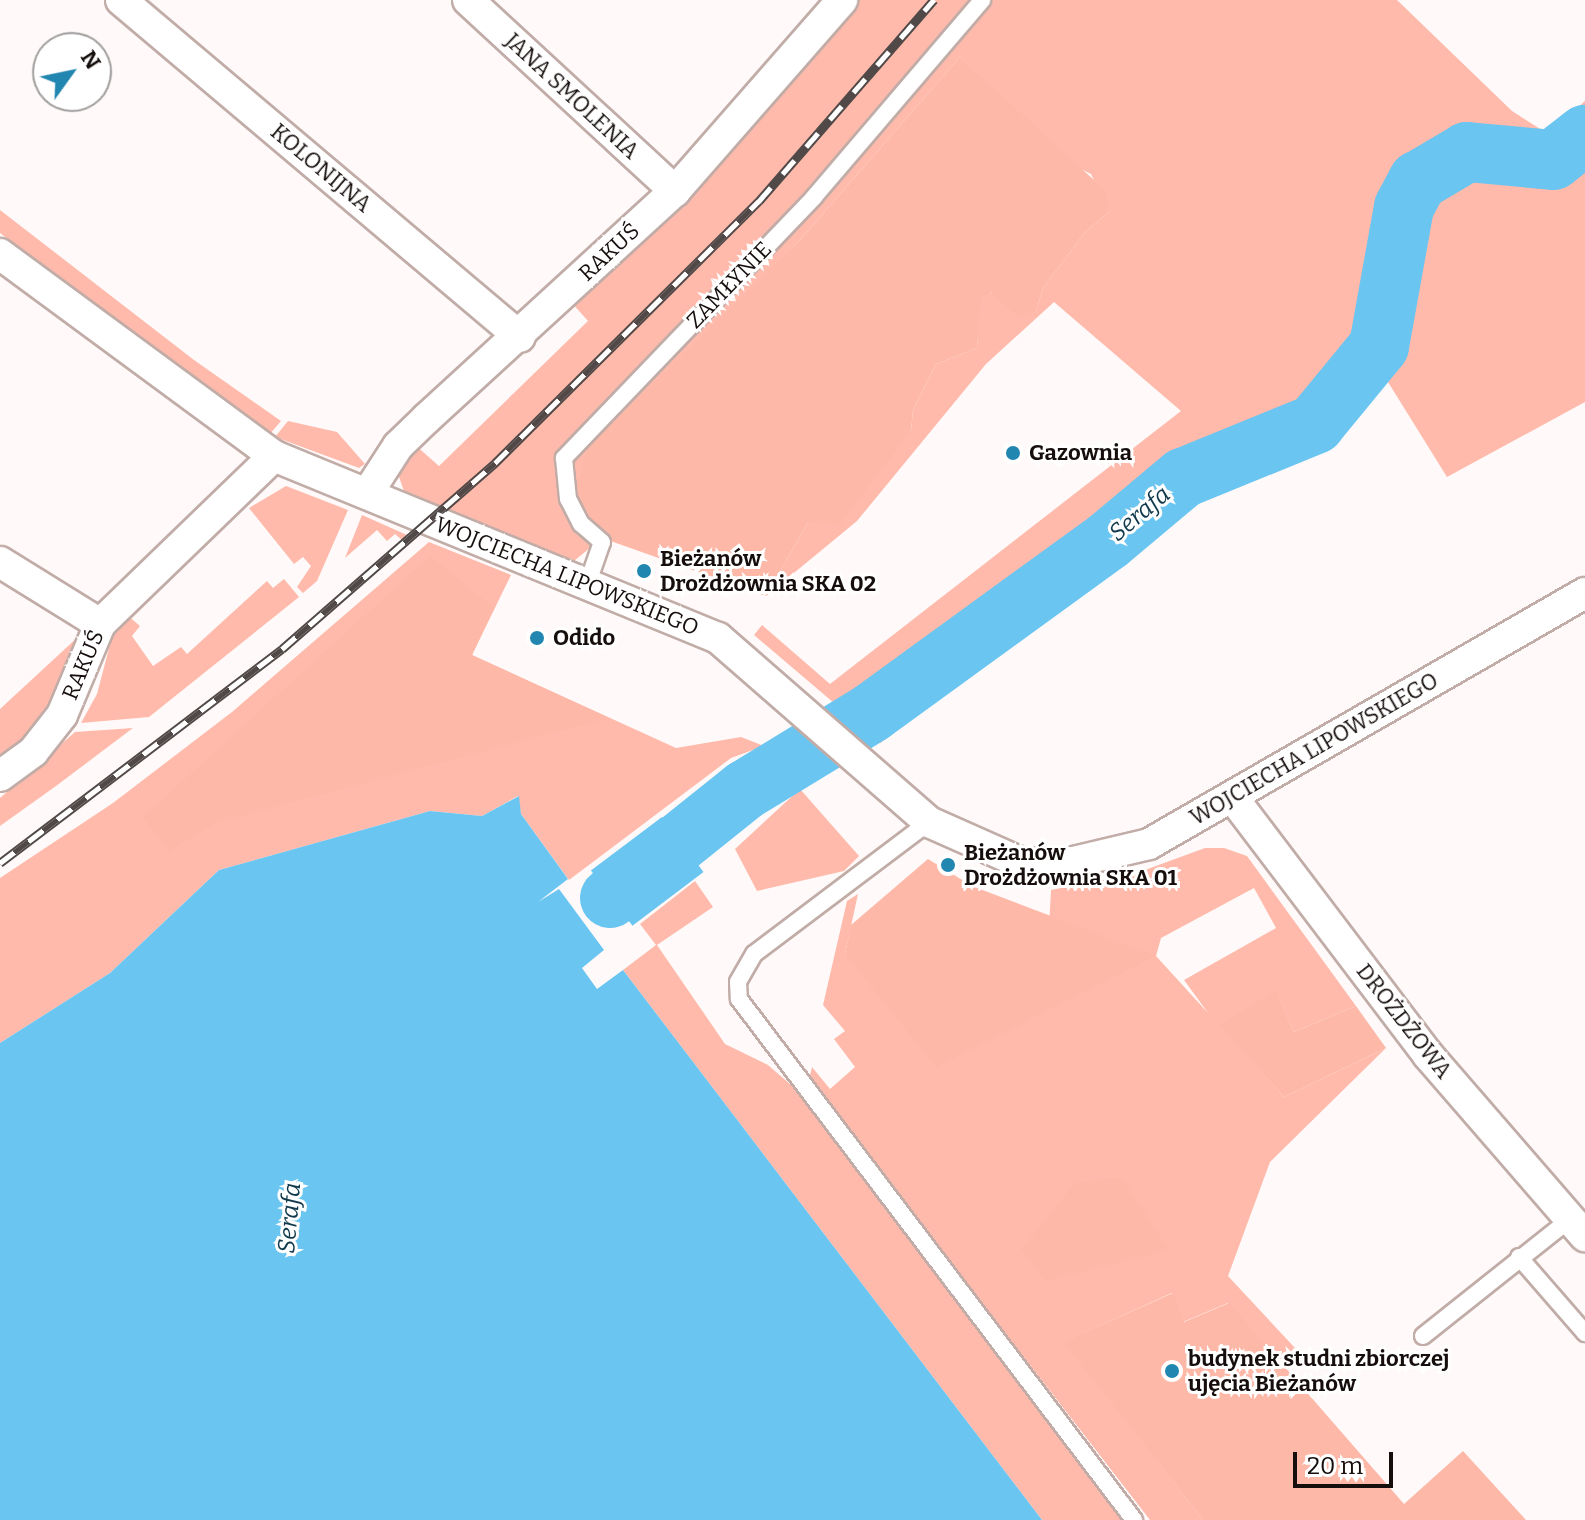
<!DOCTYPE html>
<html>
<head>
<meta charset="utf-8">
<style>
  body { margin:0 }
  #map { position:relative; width:1585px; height:1520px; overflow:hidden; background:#fffaf9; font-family:Bitter,serif }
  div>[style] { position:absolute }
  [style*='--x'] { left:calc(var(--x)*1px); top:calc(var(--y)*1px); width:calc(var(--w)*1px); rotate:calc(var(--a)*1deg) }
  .green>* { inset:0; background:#ffbaab }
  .forest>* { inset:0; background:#feb8a8 }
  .water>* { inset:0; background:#6bc5f1; transform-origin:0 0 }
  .river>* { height:60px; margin:-30px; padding:0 30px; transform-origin:30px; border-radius:30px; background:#6bc5f1 }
  .roads { filter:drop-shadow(2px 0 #c1aca7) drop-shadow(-2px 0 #c1aca7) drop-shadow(0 2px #c1aca7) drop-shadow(0 -2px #c1aca7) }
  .lane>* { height:16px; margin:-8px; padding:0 8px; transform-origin:8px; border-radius:8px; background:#fff }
  .street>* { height:30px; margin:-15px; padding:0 15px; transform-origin:15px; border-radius:15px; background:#fff }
  .rail>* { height:9px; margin-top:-4.5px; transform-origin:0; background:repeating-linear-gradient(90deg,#fff 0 18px,#504948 0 36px); box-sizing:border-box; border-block:2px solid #504948 }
  .dots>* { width:22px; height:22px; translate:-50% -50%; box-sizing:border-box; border:4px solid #fff; border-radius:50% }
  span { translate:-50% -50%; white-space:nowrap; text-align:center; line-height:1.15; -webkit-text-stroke:6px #fff; paint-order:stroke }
  .street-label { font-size:22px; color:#150e0c }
  .poi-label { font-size:22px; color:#150e0c; font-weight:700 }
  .left { translate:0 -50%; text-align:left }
  .water-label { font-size:24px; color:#10394b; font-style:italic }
  .north { position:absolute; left:32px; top:32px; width:80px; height:80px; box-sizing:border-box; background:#fff; border:2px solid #a19f9e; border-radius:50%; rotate:57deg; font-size:22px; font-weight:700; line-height:32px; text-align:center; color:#150e0c }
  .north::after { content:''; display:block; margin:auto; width:28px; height:36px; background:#2186b0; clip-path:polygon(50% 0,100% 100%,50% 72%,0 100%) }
  .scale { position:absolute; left:1293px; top:1452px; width:100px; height:36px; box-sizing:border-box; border:4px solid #150e0c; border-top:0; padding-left:10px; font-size:24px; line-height:28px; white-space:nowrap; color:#150e0c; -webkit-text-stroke:6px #fff; paint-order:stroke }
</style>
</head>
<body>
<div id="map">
  <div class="green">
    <i style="clip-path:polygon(856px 0,1397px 0,1512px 111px,1548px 134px,1585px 101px,1585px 402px,1447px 477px,1383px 374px,1333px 433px,1294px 460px,1238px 472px,1193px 495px,1111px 565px,898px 721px,881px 743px,754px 635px,762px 625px,830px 684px,1181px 411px,1054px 302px,986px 364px,857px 521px,766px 596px,808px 522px,911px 431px,913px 410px,936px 364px,977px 348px,980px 298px,990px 292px,1036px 311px,1043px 288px,1086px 231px,1109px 212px,1091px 174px,1073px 165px,960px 57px,800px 240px,714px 328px,602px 538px,574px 561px,404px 491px,398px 474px,414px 444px,439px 466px,588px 321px,571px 302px,684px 198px,755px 125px)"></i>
    <i style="clip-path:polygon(0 210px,194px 360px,281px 421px,270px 434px,181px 374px,0 233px)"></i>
    <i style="clip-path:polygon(288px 421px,337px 432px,365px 464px,359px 468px,275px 437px)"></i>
    <i style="clip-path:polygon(286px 486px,348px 510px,317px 581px,303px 593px,297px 587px,311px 566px,303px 557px,294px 564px,249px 508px)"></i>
    <i style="clip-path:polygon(362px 515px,407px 535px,402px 540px,395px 534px,387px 541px,377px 530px,345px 558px)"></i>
    <i style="clip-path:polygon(429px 542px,511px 575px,472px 655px,676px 748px,741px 737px,764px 746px,731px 758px,569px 880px,521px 814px,518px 796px,482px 816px,430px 811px,219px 870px,110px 973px,0 1043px,0 878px,113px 803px,232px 712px)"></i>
    <i style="clip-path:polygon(284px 579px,299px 597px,149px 717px,81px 723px,97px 694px,112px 637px,127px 615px,140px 626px,132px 636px,153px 666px,181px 647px,187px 654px,267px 581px,273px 588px)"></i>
    <i style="clip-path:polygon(79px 636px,57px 712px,0 757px,0 709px)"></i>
    <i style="clip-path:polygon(133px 728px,56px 786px,0 826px,0 798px,75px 732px)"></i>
    <i style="clip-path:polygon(800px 789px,859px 856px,844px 871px,757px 891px,735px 849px)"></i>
    <i style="clip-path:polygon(evenodd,1205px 848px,1224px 848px,1247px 856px,1356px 1006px,1294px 1032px,1276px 991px,1220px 1025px,1284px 1097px,1386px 1048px,1270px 1162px,1228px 1276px,1295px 1348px,1277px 1363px,1228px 1303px,1183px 1322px,1172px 1293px,1064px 1342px,1203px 1520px,1150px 1520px,809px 1080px,812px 1067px,830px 1089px,855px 1067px,834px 1039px,845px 1031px,823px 1005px,847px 901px,858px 894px,845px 954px,1048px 945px,1051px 890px,1134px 874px,1205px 848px,1254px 888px,1276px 928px,1184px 980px,1208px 1013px,1156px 956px,1161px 938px,1254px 888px)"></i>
    <i style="clip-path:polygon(695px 881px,713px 907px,657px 945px,725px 1044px,768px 1065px,791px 1085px,1125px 1520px,1042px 1520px,623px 970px,656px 945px,640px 924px)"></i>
  </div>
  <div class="forest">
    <i style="clip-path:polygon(960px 57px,1106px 191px,1109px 212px,1086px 231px,1043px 288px,1036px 311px,1018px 317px,991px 292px,981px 298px,977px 348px,936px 364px,913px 410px,911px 431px,840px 524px,808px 522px,766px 596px,602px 538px,576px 491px,587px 448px,800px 240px)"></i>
    <i style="clip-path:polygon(430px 556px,494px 608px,472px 655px,609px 718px,218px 822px,168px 851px,143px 817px)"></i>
    <i style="clip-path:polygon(928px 859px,972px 886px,1156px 956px,936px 1067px,845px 954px,851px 925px)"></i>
    <i style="clip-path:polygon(1276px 990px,1294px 1032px,1356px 1006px,1386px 1048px,1284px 1097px,1219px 1025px)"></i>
    <i style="clip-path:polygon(1121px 1177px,1169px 1250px,1045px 1281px,1021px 1250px,1075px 1183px)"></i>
    <i style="clip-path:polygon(1173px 1293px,1184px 1322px,1229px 1303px,1404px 1504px,1463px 1451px,1526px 1520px,1203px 1520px,1063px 1342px)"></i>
  </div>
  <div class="water">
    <i style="clip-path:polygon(519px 796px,521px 814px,568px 879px,538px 902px,559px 889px,604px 950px,582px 968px,597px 989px,623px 970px,1042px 1520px,0 1520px,0 1043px,110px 973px,219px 870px,430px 811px,482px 816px)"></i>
    <i style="left:662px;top:817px;width:69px;height:89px;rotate:53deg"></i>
  </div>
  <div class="river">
    <i style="--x:610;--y:898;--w:173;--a:-38.7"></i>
    <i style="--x:745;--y:790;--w:148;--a:-31.4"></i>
    <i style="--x:871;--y:713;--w:294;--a:-36"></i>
    <i style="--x:1109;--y:540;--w:97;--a:-40"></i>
    <i style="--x:1183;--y:478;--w:143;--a:-22.2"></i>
    <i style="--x:1315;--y:424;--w:101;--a:-50.6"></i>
    <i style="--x:1379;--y:346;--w:141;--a:-79.8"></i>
    <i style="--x:1404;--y:207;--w:30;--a:-62"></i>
    <i style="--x:1418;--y:181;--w:57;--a:-30.6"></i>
    <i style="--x:1467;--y:152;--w:86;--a:5.3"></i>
    <i style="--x:1553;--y:160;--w:41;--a:-38"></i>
  </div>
  <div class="roads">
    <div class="lane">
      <i style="--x:588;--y:582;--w:42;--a:-70.7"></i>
      <i style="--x:602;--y:542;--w:28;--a:-139"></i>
      <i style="--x:581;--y:524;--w:28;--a:-117"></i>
      <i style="--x:568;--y:499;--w:41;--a:-95.6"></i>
      <i style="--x:564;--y:458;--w:361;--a:-46.2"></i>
      <i style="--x:814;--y:197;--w:259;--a:-49.5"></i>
      <i style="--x:929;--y:822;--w:219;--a:143"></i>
      <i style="--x:754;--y:954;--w:32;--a:120"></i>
      <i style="--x:738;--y:982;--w:17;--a:87"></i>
      <i style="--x:739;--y:999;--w:654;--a:52.83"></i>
      <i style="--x:1519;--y:1257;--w:101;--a:49"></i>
      <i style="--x:1423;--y:1336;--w:188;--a:-38.5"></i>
    </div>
    <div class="street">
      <i style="--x:121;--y:0;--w:522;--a:40.18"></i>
      <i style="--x:468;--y:0;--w:282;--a:42.7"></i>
      <i style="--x:0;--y:254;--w:340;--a:36.4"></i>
      <i style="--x:274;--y:456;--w:480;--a:22.3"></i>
      <i style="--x:718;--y:638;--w:280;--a:41.1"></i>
      <i style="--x:929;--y:822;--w:104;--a:23.9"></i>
      <i style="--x:1024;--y:864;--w:49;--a:-2.3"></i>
      <i style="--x:1073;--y:862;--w:78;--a:-13.3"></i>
      <i style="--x:1149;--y:844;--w:503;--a:-29.93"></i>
      <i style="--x:367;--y:494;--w:57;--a:-57.1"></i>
      <i style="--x:398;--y:446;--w:40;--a:-44"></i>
      <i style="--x:427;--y:418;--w:336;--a:-42.5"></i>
      <i style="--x:675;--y:191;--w:254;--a:-48.8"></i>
      <i style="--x:0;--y:562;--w:118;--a:31.8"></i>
      <i style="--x:0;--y:776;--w:41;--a:-36"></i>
      <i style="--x:33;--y:752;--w:47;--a:-51.9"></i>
      <i style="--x:62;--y:715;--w:99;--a:-67.3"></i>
      <i style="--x:100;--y:624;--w:242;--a:-44"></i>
      <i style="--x:1233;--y:798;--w:323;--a:52.8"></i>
      <i style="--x:1428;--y:1055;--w:240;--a:49.1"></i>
    </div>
  </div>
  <div class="rail">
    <i style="--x:0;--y:863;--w:354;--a:-37.2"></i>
    <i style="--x:282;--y:649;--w:283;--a:-41.1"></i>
    <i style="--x:495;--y:463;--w:372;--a:-44.8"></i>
    <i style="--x:759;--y:201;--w:267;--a:-49"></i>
  </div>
  <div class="dots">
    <i style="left:1013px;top:453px;background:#2186b0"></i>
    <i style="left:644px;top:571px;background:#2186b0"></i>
    <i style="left:537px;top:638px;background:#2186b0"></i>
    <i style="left:948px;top:865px;background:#2186b0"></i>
    <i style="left:1172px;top:1371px;background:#2186b0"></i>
  </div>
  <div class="street-label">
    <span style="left:572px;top:96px;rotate:43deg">JANA SMOLENIA</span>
    <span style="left:321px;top:168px;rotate:40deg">KOLONIJNA</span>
    <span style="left:609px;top:252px;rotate:-43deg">RAKUŚ</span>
    <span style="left:729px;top:285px;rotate:-46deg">ZAMŁYNIE</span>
    <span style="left:567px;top:576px;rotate:22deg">WOJCIECHA LIPOWSKIEGO</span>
    <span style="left:83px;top:665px;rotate:-67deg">RAKUŚ</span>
    <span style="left:1314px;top:749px;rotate:-30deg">WOJCIECHA LIPOWSKIEGO</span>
    <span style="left:1404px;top:1021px;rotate:52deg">DROŻDŻOWA</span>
  </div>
  <div class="poi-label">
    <span class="left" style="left:1029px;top:453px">Gazownia</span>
    <span class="left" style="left:660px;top:571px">Bieżanów<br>Drożdżownia SKA 02</span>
    <span class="left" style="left:553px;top:638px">Odido</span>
    <span class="left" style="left:964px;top:865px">Bieżanów<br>Drożdżownia SKA 01</span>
    <span class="left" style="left:1188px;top:1371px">budynek studni zbiorczej<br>ujęcia Bieżanów</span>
  </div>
  <div class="water-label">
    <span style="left:1140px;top:514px;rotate:-40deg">Serafa</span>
    <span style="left:290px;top:1218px;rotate:-85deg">Serafa</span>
  </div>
  <div class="north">N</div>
  <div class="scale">20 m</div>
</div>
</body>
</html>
